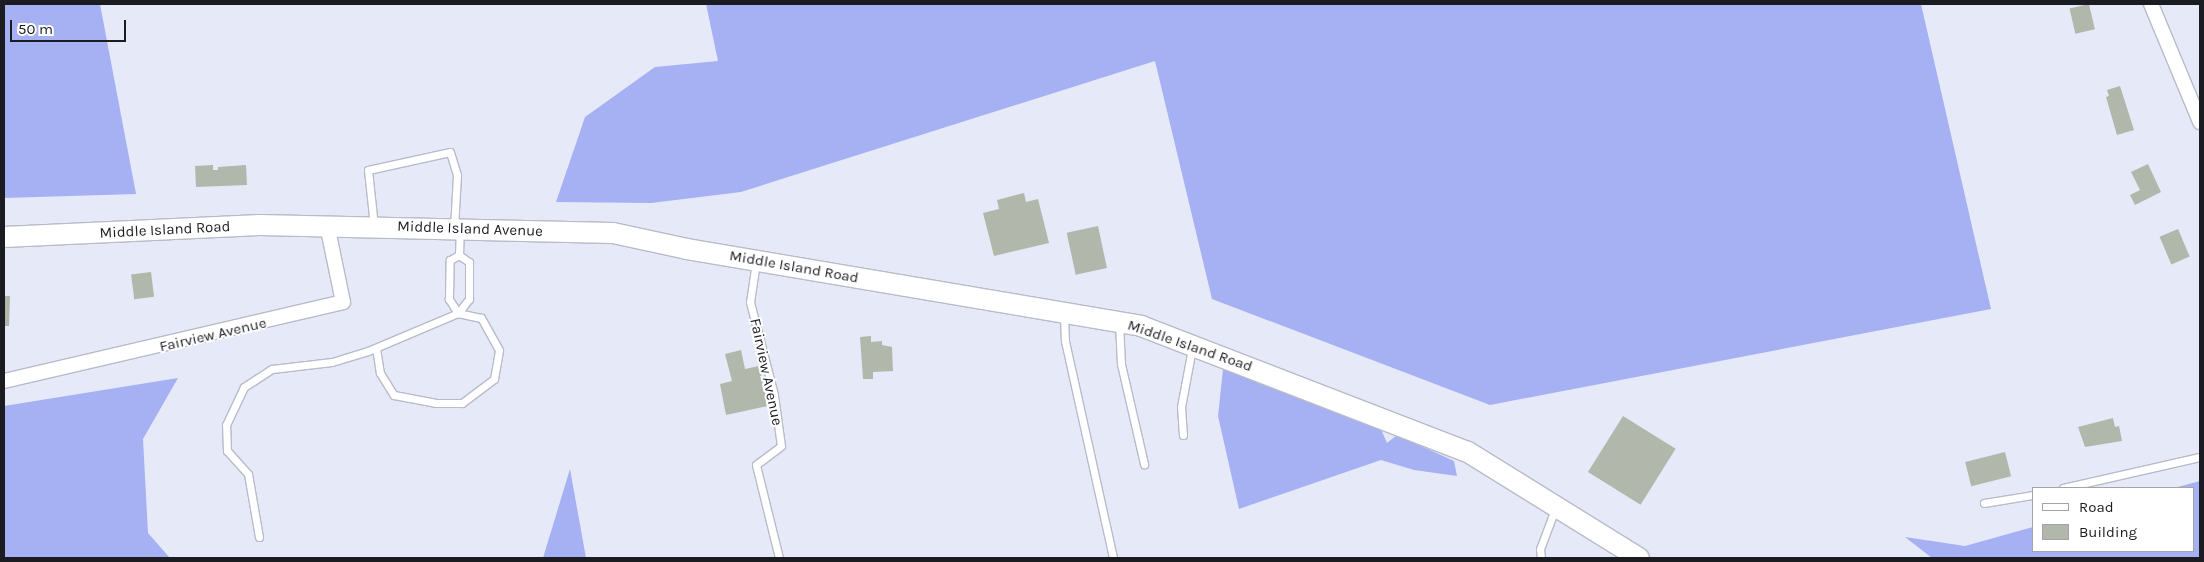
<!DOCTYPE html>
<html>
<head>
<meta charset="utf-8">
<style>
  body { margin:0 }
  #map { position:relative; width:2204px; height:562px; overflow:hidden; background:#e6e9f7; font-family:Karla,sans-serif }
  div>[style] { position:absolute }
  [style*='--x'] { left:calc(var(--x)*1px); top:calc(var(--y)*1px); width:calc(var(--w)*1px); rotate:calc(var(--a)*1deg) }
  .forest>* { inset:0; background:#a6b1f3 }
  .building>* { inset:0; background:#b1b7ab; transform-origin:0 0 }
  .roads { filter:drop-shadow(1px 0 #b8bbc8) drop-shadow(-1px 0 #b8bbc8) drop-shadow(0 1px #b8bbc8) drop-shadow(0 -1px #b8bbc8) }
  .lane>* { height:7px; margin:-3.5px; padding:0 3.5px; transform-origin:3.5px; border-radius:3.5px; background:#fff }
  .street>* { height:14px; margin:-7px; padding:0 7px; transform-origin:7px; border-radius:7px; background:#fff }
  .secondary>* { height:20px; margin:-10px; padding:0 10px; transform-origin:10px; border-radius:10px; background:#fff }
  span { translate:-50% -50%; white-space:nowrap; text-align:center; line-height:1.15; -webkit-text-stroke:4px #fff; paint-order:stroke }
  .street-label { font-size:15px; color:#1b1c21 }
  .frame { position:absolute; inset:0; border:5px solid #1b1c21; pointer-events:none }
  .legend { position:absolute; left:2032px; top:487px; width:162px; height:65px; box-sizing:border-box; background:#fff; border:1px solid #a4a4a6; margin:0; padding:6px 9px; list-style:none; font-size:15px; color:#1b1c21 }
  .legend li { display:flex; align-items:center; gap:10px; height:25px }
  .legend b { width:25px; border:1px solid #a4a4a6 }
  .scale { position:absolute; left:10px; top:20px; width:116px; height:22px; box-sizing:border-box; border:2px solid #1b1c21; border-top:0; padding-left:6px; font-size:15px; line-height:18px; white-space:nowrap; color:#1b1c21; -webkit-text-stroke:4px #fff; paint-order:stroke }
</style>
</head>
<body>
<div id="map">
  <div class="forest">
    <i style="clip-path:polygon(4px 4px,100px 4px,136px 194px,4px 198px)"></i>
    <i style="clip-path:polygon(706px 4px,1921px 4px,1991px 309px,1490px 405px,1212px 299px,1155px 61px,741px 192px,651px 203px,556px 202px,585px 117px,655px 67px,718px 61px)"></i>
    <i style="clip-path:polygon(1223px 369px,1303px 395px,1380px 427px,1387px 443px,1397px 435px,1454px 461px,1457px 476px,1414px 470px,1381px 460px,1239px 509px,1218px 416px)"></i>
    <i style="clip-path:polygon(178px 378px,143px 439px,148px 533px,170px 558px,4px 558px,4px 406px)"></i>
    <i style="clip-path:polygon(570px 469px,586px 558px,543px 558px)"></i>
    <i style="clip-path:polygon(2200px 481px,2200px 558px,1932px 558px,1905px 537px,1965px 546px,2033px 527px,2033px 551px,2193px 551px,2193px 488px,2174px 488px)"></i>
  </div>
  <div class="building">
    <i style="left:2089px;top:4px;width:26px;height:20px;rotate:77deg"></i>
    <i style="clip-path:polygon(2120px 86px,2134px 130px,2117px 135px,2106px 97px,2109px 96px,2107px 90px)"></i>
    <i style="clip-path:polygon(2148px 164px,2161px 192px,2135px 205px,2130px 195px,2140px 190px,2131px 172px)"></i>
    <i style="clip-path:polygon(213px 165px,213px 170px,218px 170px,218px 167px,246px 165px,247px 185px,196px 187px,195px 166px)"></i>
    <i style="clip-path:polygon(1024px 193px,1026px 202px,1038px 199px,1049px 243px,994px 256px,983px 213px,999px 209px,997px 200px)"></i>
    <i style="left:1098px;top:226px;width:43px;height:32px;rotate:78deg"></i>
    <i style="left:2178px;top:229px;width:30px;height:20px;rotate:67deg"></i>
    <i style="left:151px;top:272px;width:25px;height:20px;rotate:83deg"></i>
    <i style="clip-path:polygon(4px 296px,10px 296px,9px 326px,4px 326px)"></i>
    <i style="clip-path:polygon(871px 336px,871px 342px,882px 341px,882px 345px,892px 347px,893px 371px,873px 372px,873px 379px,863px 379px,860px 337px)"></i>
    <i style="clip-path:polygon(741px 350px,745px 369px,759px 366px,768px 406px,726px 415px,720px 384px,732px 381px,725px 354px)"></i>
    <i style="left:1623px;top:416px;width:62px;height:66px;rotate:32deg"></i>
    <i style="clip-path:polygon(2113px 418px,2115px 427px,2119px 426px,2122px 441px,2085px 447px,2078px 427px)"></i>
    <i style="left:2005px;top:452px;width:25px;height:41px;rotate:76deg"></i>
  </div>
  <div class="roads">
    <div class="lane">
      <i style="--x:374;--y:226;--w:56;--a:-96.1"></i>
      <i style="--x:368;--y:170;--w:84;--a:-12.4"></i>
      <i style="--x:450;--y:152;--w:24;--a:73"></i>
      <i style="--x:457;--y:175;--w:53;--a:93.2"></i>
      <i style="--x:459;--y:255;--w:23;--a:-88"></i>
      <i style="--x:756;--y:262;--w:40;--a:98.5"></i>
      <i style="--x:750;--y:302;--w:96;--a:75.5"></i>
      <i style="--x:774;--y:395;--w:51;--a:82.2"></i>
      <i style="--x:781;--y:446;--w:31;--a:143"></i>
      <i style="--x:756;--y:465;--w:96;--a:76.1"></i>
      <i style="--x:1064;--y:314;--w:27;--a:88"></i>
      <i style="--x:1065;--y:341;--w:222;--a:77.5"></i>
      <i style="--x:1119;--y:323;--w:41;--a:87.2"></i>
      <i style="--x:1121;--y:364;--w:103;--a:77"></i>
      <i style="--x:376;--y:348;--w:25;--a:81"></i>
      <i style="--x:380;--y:373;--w:26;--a:58"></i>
      <i style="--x:394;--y:395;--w:43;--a:10.8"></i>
      <i style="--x:436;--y:403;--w:26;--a:0"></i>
      <i style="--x:462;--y:403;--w:40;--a:-37"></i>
      <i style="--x:494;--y:379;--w:29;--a:-80"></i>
      <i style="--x:499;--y:350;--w:37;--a:-119"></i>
      <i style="--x:481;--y:318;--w:24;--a:-168"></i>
      <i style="--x:458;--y:313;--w:17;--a:-123"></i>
      <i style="--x:449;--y:299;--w:39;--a:-89"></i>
      <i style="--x:450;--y:260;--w:10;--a:-29"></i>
      <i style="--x:1183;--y:435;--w:28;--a:-94"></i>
      <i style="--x:1181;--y:407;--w:60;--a:-79.4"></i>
      <i style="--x:2063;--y:488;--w:140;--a:-12.8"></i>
      <i style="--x:1984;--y:503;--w:50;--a:-9.3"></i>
      <i style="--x:259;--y:537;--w:64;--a:-99.9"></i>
      <i style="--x:248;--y:474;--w:31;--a:-132"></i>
      <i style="--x:227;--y:451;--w:26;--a:-92"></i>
      <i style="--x:226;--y:425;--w:42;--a:-64.7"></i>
      <i style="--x:244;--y:387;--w:33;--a:-33"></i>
      <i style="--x:272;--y:369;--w:60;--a:-6.7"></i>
      <i style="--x:332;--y:362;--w:38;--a:-17"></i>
      <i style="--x:368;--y:351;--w:98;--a:-22.9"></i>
      <i style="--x:458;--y:313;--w:18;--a:-52"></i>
      <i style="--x:469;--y:299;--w:37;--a:-90"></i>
      <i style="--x:469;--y:262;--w:12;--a:-145"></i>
      <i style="--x:1541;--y:558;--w:9;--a:-96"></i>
      <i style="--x:1540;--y:549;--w:43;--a:-69.4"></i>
    </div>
    <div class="street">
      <i style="--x:2151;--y:4;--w:128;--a:67.4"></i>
      <i style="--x:4;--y:381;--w:348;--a:-13.1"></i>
      <i style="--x:343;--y:302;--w:79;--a:-101.7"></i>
    </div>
    <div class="secondary">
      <i style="--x:4;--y:237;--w:256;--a:-2.7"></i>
      <i style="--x:260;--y:225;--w:353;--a:1.3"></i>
      <i style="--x:613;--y:233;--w:76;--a:12.2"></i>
      <i style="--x:687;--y:249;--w:460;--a:9.6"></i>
      <i style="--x:1141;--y:326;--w:350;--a:21.1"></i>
      <i style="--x:1468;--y:452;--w:201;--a:31.8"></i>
    </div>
  </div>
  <div class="street-label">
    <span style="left:470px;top:229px;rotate:2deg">Middle Island Avenue</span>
    <span style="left:165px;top:230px;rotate:-3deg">Middle Island Road</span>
    <span style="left:794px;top:267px;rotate:10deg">Middle Island Road</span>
    <span style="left:213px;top:335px;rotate:-13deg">Fairview Avenue</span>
    <span style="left:1190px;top:346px;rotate:19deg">Middle Island Road</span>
    <span style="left:766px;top:372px;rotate:78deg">Fairview Avenue</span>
  </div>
  <div class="frame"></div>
  <ul class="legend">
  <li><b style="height:6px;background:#fff"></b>Road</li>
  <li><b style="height:14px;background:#b1b7ab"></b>Building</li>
  </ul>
  <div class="scale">50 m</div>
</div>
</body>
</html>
